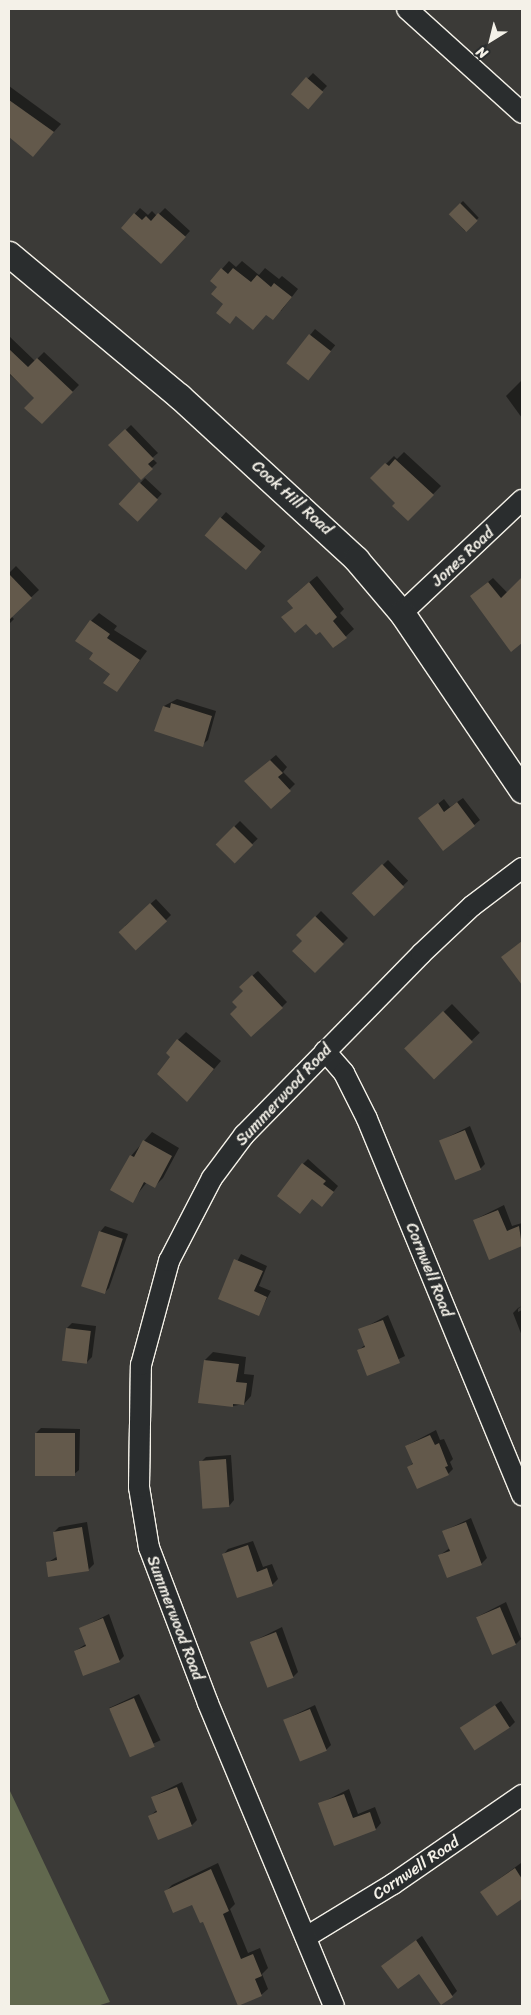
<!DOCTYPE html>
<html>
<head>
<meta charset="utf-8">
<style>
  body { margin:0 }
  #map { position:relative; width:531px; height:2015px; overflow:hidden; background:#3b3a37; font-family:Sriracha,sans-serif }
  div>[style] { position:absolute }
  [style*='--x'] { left:calc(var(--x)*1px); top:calc(var(--y)*1px); width:calc(var(--w)*1px); rotate:calc(var(--a)*1deg) }
  .green>* { inset:0; background:#61684e }
  .shadow>* { inset:0; background:#0007; transform-origin:0 0 }
  .building>* { inset:0; background:#63594b; transform-origin:0 0 }
  .roads { filter:drop-shadow(1px 0 #f4f1e8) drop-shadow(-1px 0 #f4f1e8) drop-shadow(0 1px #f4f1e8) drop-shadow(0 -1px #f4f1e8) }
  .minor>* { height:20px; margin:-10px; padding:0 10px; transform-origin:10px; border-radius:10px; background:#2a2d2e }
  .tertiary>* { height:25px; margin:-12.5px; padding:0 12.5px; transform-origin:12.5px; border-radius:12.5px; background:#2a2d2e }
  span { translate:-50% -50%; white-space:nowrap; text-align:center; line-height:1.15; -webkit-text-stroke:4px #2a2d2e; paint-order:stroke }
  .street-label { font-size:16px; color:#f4f1e8 }
  .frame { position:absolute; inset:0; border:10px solid #f4f1e8; pointer-events:none }
  .north { position:absolute; left:466px; top:15px; width:50px; height:50px; -webkit-text-stroke:4px #2a2d2e; paint-order:stroke; rotate:216deg; font-size:14px; font-weight:700; line-height:20px; text-align:center; color:#f4f1e8 }
  .north::after { content:''; display:block; margin:auto; width:18px; height:22px; background:#f4f1e8; clip-path:polygon(50% 0,100% 100%,50% 72%,0 100%) }
</style>
</head>
<body>
<div id="map">
  <div class="green">
    <i style="clip-path:polygon(9px 1789px,110px 2002px,97px 2006px,9px 2006px)"></i>
  </div>
  <div class="shadow">
    <i style="clip-path:polygon(313px 73px,327px 86px,313px 101px,293px 94px)"></i>
    <i style="clip-path:polygon(9px 86px,61px 124px,33px 155px,9px 135px)"></i>
    <i style="left:463px;top:201px;width:23px;height:19px;rotate:47deg"></i>
    <i style="clip-path:polygon(140px 208px,148px 215px,152px 211px,157px 216px,165px 208px,190px 231px,166px 257px,122px 228px)"></i>
    <i style="clip-path:polygon(229px 261px,236px 267px,242px 261px,259px 275px,265px 268px,279px 279px,282px 276px,298px 289px,281px 311px,237px 315px,229px 323px,219px 287px,222px 269px)"></i>
    <i style="left:315px;top:329px;width:26px;height:44px;rotate:39deg"></i>
    <i style="clip-path:polygon(9px 336px,35px 361px,44px 352px,79px 385px,42px 423px,36px 398px,9px 374px)"></i>
    <i style="clip-path:polygon(522px 380px,522px 418px,506px 396px)"></i>
    <i style="clip-path:polygon(131px 425px,158px 453px,152px 458px,157px 463px,141px 478px,110px 445px)"></i>
    <i style="clip-path:polygon(404px 452px,441px 486px,408px 520px,397px 503px,372px 478px,394px 456px,397px 459px)"></i>
    <i style="left:145px;top:478px;width:23px;height:36px;rotate:43deg"></i>
    <i style="left:226px;top:512px;width:52px;height:30px;rotate:41deg"></i>
    <i style="clip-path:polygon(16px 566px,39px 590px,11px 616px,14px 619px,9px 624px,9px 573px)"></i>
    <i style="clip-path:polygon(317px 576px,344px 609px,340px 613px,354px 629px,334px 647px,320px 631px,306px 622px,283px 617px,294px 607px,296px 593px)"></i>
    <i style="clip-path:polygon(493px 578px,522px 608px,522px 641px,511px 650px,476px 592px)"></i>
    <i style="clip-path:polygon(99px 613px,117px 626px,114px 630px,147px 651px,117px 691px,91px 621px)"></i>
    <i style="clip-path:polygon(177px 699px,216px 711px,208px 740px,202px 745px,164px 706px)"></i>
    <i style="clip-path:polygon(276px 755px,287px 767px,283px 772px,295px 784px,271px 808px,251px 776px)"></i>
    <i style="clip-path:polygon(463px 798px,480px 820px,474px 825px,420px 818px,444px 799px,450px 807px)"></i>
    <i style="left:240px;top:821px;width:25px;height:33px;rotate:45deg"></i>
    <i style="left:388px;top:860px;width:29px;height:48px;rotate:46deg"></i>
    <i style="clip-path:polygon(156px 899px,171px 915px,166px 920px,125px 926px)"></i>
    <i style="clip-path:polygon(321px 911px,348px 938px,315px 971px,304px 941px,298px 935px)"></i>
    <i style="clip-path:polygon(258px 971px,287px 1002px,282px 1007px,239px 1007px,246px 981px)"></i>
    <i style="left:452px;top:1004px;width:40px;height:65px;rotate:46deg"></i>
    <i style="clip-path:polygon(186px 1032px,221px 1061px,187px 1101px,172px 1057px,178px 1040px)"></i>
    <i style="clip-path:polygon(470px 1126px,485px 1164px,480px 1169px,440px 1141px)"></i>
    <i style="clip-path:polygon(152px 1132px,179px 1148px,163px 1178px,155px 1186px,147px 1182px,132px 1201px,131px 1156px)"></i>
    <i style="clip-path:polygon(308px 1159px,338px 1186px,327px 1200px,303px 1164px)"></i>
    <i style="clip-path:polygon(504px 1205px,512px 1226px,522px 1223px,522px 1245px,489px 1258px,474px 1220px)"></i>
    <i style="clip-path:polygon(105px 1226px,128px 1234px,109px 1288px,104px 1293px,100px 1232px)"></i>
    <i style="clip-path:polygon(241px 1254px,267px 1266px,259px 1286px,271px 1291px,258px 1315px,219px 1298px)"></i>
    <i style="clip-path:polygon(522px 1306px,518px 1309px,518px 1312px,522px 1310px,522px 1336px,513px 1313px,518px 1308px)"></i>
    <i style="clip-path:polygon(388px 1315px,405px 1356px,368px 1374px,359px 1350px,366px 1344px,360px 1330px)"></i>
    <i style="clip-path:polygon(72px 1323px,96px 1326px,92px 1357px,87px 1362px,67px 1328px)"></i>
    <i style="clip-path:polygon(213px 1352px,246px 1357px,244px 1374px,254px 1375px,251px 1396px,244px 1404px,233px 1406px,205px 1360px)"></i>
    <i style="clip-path:polygon(41px 1428px,80px 1429px,79px 1470px,73px 1475px,36px 1433px)"></i>
    <i style="clip-path:polygon(436px 1430px,440px 1440px,444px 1439px,453px 1459px,450px 1462px,453px 1469px,448px 1474px,408px 1468px,414px 1462px,406px 1446px)"></i>
    <i style="clip-path:polygon(231px 1455px,234px 1500px,229px 1506px,204px 1507px,201px 1462px,206px 1457px)"></i>
    <i style="clip-path:polygon(471px 1518px,487px 1558px,481px 1564px,440px 1555px,450px 1548px,444px 1531px)"></i>
    <i style="clip-path:polygon(87px 1522px,94px 1564px,88px 1570px,47px 1563px,58px 1556px,54px 1532px,59px 1527px)"></i>
    <i style="clip-path:polygon(253px 1541px,263px 1567px,272px 1564px,278px 1579px,272px 1585px,223px 1555px,228px 1549px)"></i>
    <i style="clip-path:polygon(506px 1602px,521px 1639px,516px 1644px,477px 1617px)"></i>
    <i style="clip-path:polygon(109px 1614px,124px 1656px,119px 1661px,75px 1651px,86px 1644px,81px 1628px)"></i>
    <i style="clip-path:polygon(282px 1627px,298px 1672px,293px 1677px,252px 1642px)"></i>
    <i style="left:139px;top:1694px;width:51px;height:33px;rotate:65deg"></i>
    <i style="clip-path:polygon(501px 1701px,515px 1722px,510px 1727px,462px 1728px)"></i>
    <i style="clip-path:polygon(315px 1705px,331px 1745px,326px 1750px,284px 1720px)"></i>
    <i style="clip-path:polygon(182px 1782px,197px 1820px,192px 1825px,150px 1816px,157px 1810px,152px 1797px)"></i>
    <i style="clip-path:polygon(349px 1789px,358px 1814px,375px 1807px,381px 1823px,376px 1829px,319px 1804px)"></i>
    <i style="clip-path:polygon(218px 1863px,235px 1904px,230px 1909px,248px 1953px,260px 1948px,268px 1968px,262px 1974px,268px 1989px,261px 1995px,193px 1904px,166px 1891px,172px 1885px)"></i>
    <i style="clip-path:polygon(521px 1863px,522px 1897px,497px 1915px,481px 1892px)"></i>
    <i style="clip-path:polygon(422px 1936px,457px 1991px,452px 1996px,419px 1972px,388px 1961px)"></i>
  </div>
  <div class="building">
    <i style="left:306px;top:77px;width:23px;height:23px;rotate:41deg"></i>
    <i style="clip-path:polygon(9px 100px,54px 132px,33px 157px,9px 137px)"></i>
    <i style="left:460px;top:203px;width:25px;height:16px;rotate:45deg"></i>
    <i style="clip-path:polygon(134px 213px,142px 220px,146px 216px,151px 221px,158px 213px,186px 237px,161px 264px,121px 228px)"></i>
    <i style="clip-path:polygon(221px 268px,228px 274px,233px 268px,251px 282px,257px 275px,271px 287px,274px 283px,292px 297px,273px 320px,266px 315px,253px 330px,236px 316px,230px 324px,216px 313px,223px 304px,211px 294px,217px 287px,210px 281px)"></i>
    <i style="left:309px;top:334px;width:28px;height:37px;rotate:38deg"></i>
    <i style="clip-path:polygon(9px 349px,28px 367px,37px 358px,73px 392px,42px 424px,24px 408px,34px 398px,9px 373px)"></i>
    <i style="clip-path:polygon(125px 429px,154px 459px,148px 464px,153px 469px,141px 480px,108px 445px)"></i>
    <i style="clip-path:polygon(395px 459px,434px 495px,408px 521px,392px 506px,395px 503px,370px 478px,385px 463px,389px 466px)"></i>
    <i style="left:139px;top:482px;width:26px;height:30px;rotate:43deg"></i>
    <i style="left:220px;top:517px;width:54px;height:24px;rotate:40deg"></i>
    <i style="clip-path:polygon(9px 574px,32px 598px,9px 620px)"></i>
    <i style="clip-path:polygon(522px 577px,522px 643px,511px 652px,470px 596px,488px 582px,501px 598px)"></i>
    <i style="clip-path:polygon(309px 582px,337px 617px,333px 621px,347px 638px,333px 648px,320px 632px,316px 635px,306px 624px,295px 633px,281px 617px,293px 608px,287px 601px)"></i>
    <i style="clip-path:polygon(90px 620px,110px 634px,107px 638px,140px 660px,117px 692px,103px 683px,110px 674px,89px 659px,93px 653px,75px 641px)"></i>
    <i style="clip-path:polygon(171px 703px,212px 716px,203px 747px,154px 731px,163px 706px,170px 708px)"></i>
    <i style="clip-path:polygon(270px 760px,283px 773px,278px 777px,291px 791px,271px 809px,244px 781px)"></i>
    <i style="clip-path:polygon(457px 802px,475px 826px,443px 851px,418px 818px,438px 803px,444px 812px)"></i>
    <i style="left:234px;top:826px;width:27px;height:26px;rotate:45deg"></i>
    <i style="left:382px;top:864px;width:32px;height:42px;rotate:46deg"></i>
    <i style="left:150px;top:903px;width:25px;height:43px;rotate:47deg"></i>
    <i style="clip-path:polygon(315px 916px,344px 944px,315px 973px,292px 951px,302px 941px,296px 935px)"></i>
    <i style="clip-path:polygon(522px 941px,522px 985px,501px 957px)"></i>
    <i style="clip-path:polygon(252px 975px,283px 1008px,251px 1037px,230px 1014px,237px 1007px,232px 1002px,243px 991px,239px 987px)"></i>
    <i style="left:443px;top:1011px;width:43px;height:54px;rotate:46deg"></i>
    <i style="clip-path:polygon(177px 1039px,214px 1069px,187px 1102px,157px 1074px,170px 1057px,166px 1053px)"></i>
    <i style="left:465px;top:1130px;width:43px;height:28px;rotate:68deg"></i>
    <i style="clip-path:polygon(143px 1140px,172px 1156px,155px 1188px,144px 1182px,133px 1203px,110px 1190px,130px 1155px,134px 1157px)"></i>
    <i style="clip-path:polygon(302px 1163px,326px 1181px,323px 1184px,334px 1192px,322px 1207px,312px 1199px,300px 1214px,277px 1196px)"></i>
    <i style="clip-path:polygon(498px 1210px,507px 1231px,519px 1226px,522px 1246px,489px 1260px,473px 1220px)"></i>
    <i style="left:99px;top:1231px;width:25px;height:58px;rotate:18deg"></i>
    <i style="clip-path:polygon(234px 1259px,263px 1271px,254px 1291px,267px 1297px,259px 1316px,218px 1299px)"></i>
    <i style="clip-path:polygon(383px 1320px,400px 1363px,367px 1376px,357px 1350px,365px 1347px,358px 1329px)"></i>
    <i style="left:66px;top:1328px;width:25px;height:33px;rotate:7deg"></i>
    <i style="clip-path:polygon(204px 1360px,239px 1364px,236px 1382px,247px 1383px,244px 1405px,233px 1404px,233px 1407px,198px 1403px)"></i>
    <i style="left:35px;top:1433px;width:40px;height:43px"></i>
    <i style="clip-path:polygon(430px 1435px,435px 1445px,439px 1443px,448px 1466px,445px 1467px,449px 1475px,417px 1489px,407px 1467px,413px 1464px,405px 1446px)"></i>
    <i style="left:226px;top:1459px;width:48px;height:27px;rotate:86deg"></i>
    <i style="clip-path:polygon(466px 1522px,482px 1565px,447px 1578px,438px 1555px,450px 1551px,442px 1531px)"></i>
    <i style="clip-path:polygon(82px 1527px,89px 1571px,48px 1577px,46px 1562px,57px 1560px,53px 1532px)"></i>
    <i style="clip-path:polygon(248px 1545px,257px 1572px,267px 1568px,273px 1586px,237px 1598px,222px 1554px)"></i>
    <i style="left:500px;top:1607px;width:41px;height:26px;rotate:67deg"></i>
    <i style="clip-path:polygon(103px 1618px,120px 1662px,83px 1676px,74px 1651px,86px 1646px,79px 1628px)"></i>
    <i style="left:276px;top:1632px;width:49px;height:28px;rotate:69deg"></i>
    <i style="left:134px;top:1698px;width:53px;height:27px;rotate:67deg"></i>
    <i style="left:495px;top:1705px;width:27px;height:42px;rotate:57deg"></i>
    <i style="left:310px;top:1709px;width:45px;height:29px;rotate:68deg"></i>
    <i style="clip-path:polygon(177px 1787px,192px 1826px,158px 1840px,148px 1816px,157px 1812px,151px 1797px)"></i>
    <i style="clip-path:polygon(344px 1794px,353px 1818px,370px 1812px,376px 1830px,334px 1846px,318px 1803px)"></i>
    <i style="clip-path:polygon(515px 1868px,522px 1879px,522px 1899px,497px 1916px,480px 1892px)"></i>
    <i style="clip-path:polygon(211px 1869px,229px 1911px,223px 1914px,241px 1959px,253px 1954px,262px 1976px,255px 1979px,262px 1996px,238px 2006px,203px 1922px,200px 1923px,192px 1905px,173px 1913px,164px 1891px)"></i>
    <i style="clip-path:polygon(416px 1940px,453px 1997px,441px 2005px,419px 1974px,398px 1989px,381px 1966px)"></i>
  </div>
  <div class="roads">
    <div class="minor">
      <i style="--x:407;--y:9;--w:155;--a:42.1"></i>
      <i style="--x:402;--y:613;--w:165;--a:-43.3"></i>
      <i style="--x:325;--y:1051;--w:29;--a:49"></i>
      <i style="--x:344;--y:1073;--w:51;--a:63.4"></i>
      <i style="--x:367;--y:1119;--w:407;--a:67.6"></i>
      <i style="--x:306;--y:1937;--w:102;--a:-31.3"></i>
      <i style="--x:393;--y:1884;--w:157;--a:-34.6"></i>
      <i style="--x:334;--y:2006;--w:328;--a:-112.6"></i>
      <i style="--x:208;--y:1703;--w:166;--a:-110.8"></i>
      <i style="--x:149;--y:1548;--w:62;--a:-99.3"></i>
      <i style="--x:139;--y:1487;--w:122;--a:-89.1"></i>
      <i style="--x:141;--y:1365;--w:108;--a:-74.9"></i>
      <i style="--x:169;--y:1261;--w:93;--a:-62.6"></i>
      <i style="--x:212;--y:1178;--w:54;--a:-53.3"></i>
      <i style="--x:244;--y:1135;--w:253;--a:-45.6"></i>
      <i style="--x:421;--y:954;--w:70;--a:-43.3"></i>
      <i style="--x:472;--y:906;--w:63;--a:-37.2"></i>
    </div>
    <div class="tertiary">
      <i style="--x:9;--y:254;--w:222;--a:39.9"></i>
      <i style="--x:179;--y:396;--w:241;--a:42.6"></i>
      <i style="--x:356;--y:559;--w:71;--a:49.6"></i>
      <i style="--x:402;--y:613;--w:214;--a:55.9"></i>
    </div>
  </div>
  <div class="street-label">
    <span style="left:292px;top:498px;rotate:42deg">Cook Hill Road</span>
    <span style="left:463px;top:557px;rotate:-43deg">Jones Road</span>
    <span style="left:284px;top:1095px;rotate:-47deg">Summerwood Road</span>
    <span style="left:429px;top:1270px;rotate:68deg">Cornwell Road</span>
    <span style="left:175px;top:1618px;rotate:69deg">Summerwood Road</span>
    <span style="left:416px;top:1868px;rotate:-34deg">Cornwell Road</span>
  </div>
  <div class="frame"></div>
  <div class="north">N</div>
</div>
</body>
</html>
